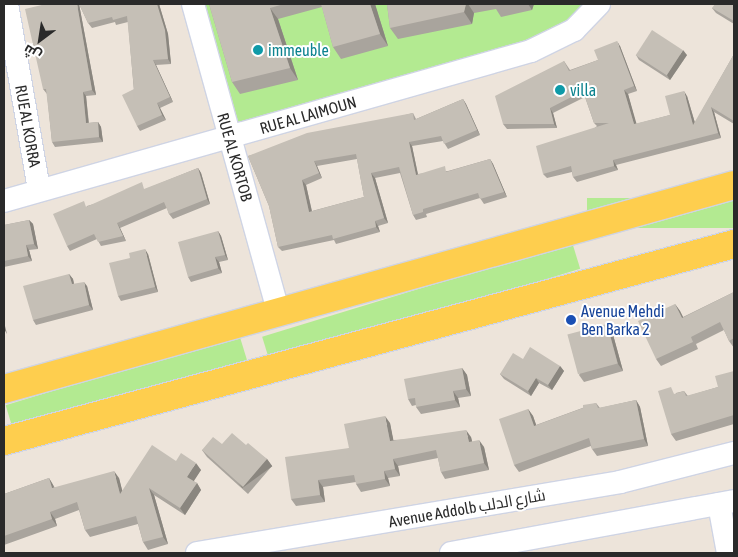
<!DOCTYPE html>
<html>
<head>
<meta charset="utf-8">
<style>
  body { margin:0 }
  #map { position:relative; width:738px; height:557px; overflow:hidden; background:#ede4da; font-family:"Asap Condensed",Cairo,sans-serif }
  div>[style] { position:absolute }
  [style*='--x'] { left:calc(var(--x)*1px); top:calc(var(--y)*1px); width:calc(var(--w)*1px); rotate:calc(var(--a)*1deg) }
  .green>* { inset:0; background:#b3ea91; transform-origin:0 0 }
  .roads { filter:drop-shadow(1px 0 #cfd4e4) drop-shadow(-1px 0 #cfd4e4) drop-shadow(0 1px #cfd4e4) drop-shadow(0 -1px #cfd4e4) }
  .minor>* { height:22px; margin:-11px; padding:0 11px; transform-origin:11px; border-radius:11px; background:#fff }
  .major>* { height:28px; margin:-14px; padding:0 14px; transform-origin:14px; border-radius:14px; background:#fece4e }
  .wall>* { inset:0; background:#a9a49d }
  .shaded-wall>* { inset:0; background:#8a867f; transform-origin:0 0 }
  .building>* { inset:0; background:#c5bfb6; transform-origin:0 0 }
  .dots>* { width:14px; height:14px; translate:-50% -50%; box-sizing:border-box; border:2px solid #fff; border-radius:50% }
  span { translate:-50% -50%; white-space:nowrap; text-align:center; line-height:1.15; -webkit-text-stroke:4px #fff; paint-order:stroke }
  .culture-label { font-size:16px; color:#0d838f }
  .left { translate:0 -50%; text-align:left }
  .street-label { font-size:16px; color:#2a2a2a }
  .transit-label { font-size:16px; color:#164399 }
  .frame { position:absolute; inset:0; border:5px solid #2a2a2a; pointer-events:none }
  .north { position:absolute; left:15px; top:15px; width:50px; height:50px; -webkit-text-stroke:4px #fff; paint-order:stroke; rotate:211deg; font-size:14px; font-weight:700; line-height:20px; text-align:center; color:#2a2a2a }
  .north::after { content:''; display:block; margin:auto; width:18px; height:22px; background:#2a2a2a; clip-path:polygon(50% 0,100% 100%,50% 72%,0 100%) }
</style>
</head>
<body>
<div id="map">
  <div class="green">
    <i style="clip-path:polygon(203px 4px,590px 4px,574px 30px,237px 128px)"></i>
    <i style="left:734px;top:198px;width:30px;height:147px;rotate:90deg"></i>
    <i style="left:572px;top:242px;width:28px;height:324px;rotate:73deg"></i>
    <i style="left:239px;top:334px;width:27px;height:244px;rotate:73deg"></i>
  </div>
  <div class="roads">
    <div class="minor">
      <i style="--x:7;--y:4;--w:189;--a:80.2"></i>
      <i style="--x:193;--y:4;--w:319;--a:74.5"></i>
      <i style="--x:4;--y:201;--w:548;--a:-15.89"></i>
      <i style="--x:531;--y:51;--w:48;--a:-26"></i>
      <i style="--x:574;--y:30;--w:36;--a:-46"></i>
      <i style="--x:719;--y:504;--w:50;--a:79.6"></i>
      <i style="--x:197;--y:553;--w:429;--a:-9.5"></i>
      <i style="--x:620;--y:482;--w:118;--a:-14.3"></i>
      <i style="--x:451;--y:553;--w:288;--a:-10.4"></i>
    </div>
    <div class="major">
      <i style="--x:4;--y:389;--w:758;--a:-15.61"></i>
      <i style="--x:4;--y:441;--w:756;--a:-15.1"></i>
    </div>
  </div>
  <div class="wall">
    <i style="clip-path:polygon(79px 4px,96px 95px,86px 96px,89px 123px,98px 122px,101px 127px,103px 142px,55px 147px,52px 142px,47px 94px,43px 89px)"></i>
    <i style="clip-path:polygon(79px 4px,159px 4px,168px 34px,171px 64px,156px 65px,173px 102px,160px 108px,166px 120px,140px 131px,137px 126px,128px 22px,116px 25px,115px 22px,92px 28px,88px 23px)"></i>
    <i style="clip-path:polygon(209px 4px,375px 4px,388px 46px,341px 59px,333px 47px,322px 7px,278px 19px,298px 80px,240px 94px,232px 82px)"></i>
    <i style="clip-path:polygon(387px 4px,534px 4px,532px 10px,501px 17px,496px 9px,474px 13px,472px 24px,398px 39px,390px 28px)"></i>
    <i style="clip-path:polygon(734px 4px,734px 24px,716px 13px,712px 8px)"></i>
    <i style="clip-path:polygon(620px 46px,637px 91px,628px 94px,636px 124px,670px 115px,687px 96px,695px 123px,734px 54px,734px 124px,714px 112px,721px 138px,616px 165px,618px 170px,577px 182px,573px 177px,572px 172px,547px 178px,543px 174px,597px 126px,594px 123px,585px 97px,553px 113px,557px 128px,507px 129px,503px 124px,564px 61px,570px 70px,598px 60px)"></i>
    <i style="clip-path:polygon(636px 55px,687px 55px,670px 80px,639px 60px)"></i>
    <i style="clip-path:polygon(evenodd,463px 99px,466px 104px,480px 135px,448px 149px,443px 141px,412px 146px,418px 174px,448px 171px,490px 159px,493px 164px,507px 197px,484px 204px,480px 198px,426px 214px,427px 217px,416px 220px,413px 215px,400px 173px,375px 178px,388px 223px,378px 226px,380px 232px,336px 244px,334px 240px,282px 251px,278px 247px,269px 206px,248px 156px,413px 113px,416px 119px,463px 99px,357px 159px,364px 197px,312px 211px,306px 185px,322px 178px,317px 166px,357px 159px)"></i>
    <i style="clip-path:polygon(198px 168px,201px 173px,210px 204px,173px 219px,169px 214px,167px 208px,120px 228px,126px 241px,101px 246px,97px 239px,70px 251px,67px 246px,87px 206px,146px 189px)"></i>
    <i style="clip-path:polygon(29px 220px,33px 224px,38px 249px,29px 250px,32px 261px,4px 267px,4px 225px)"></i>
    <i style="clip-path:polygon(218px 231px,221px 236px,228px 260px,219px 262px,222px 273px,191px 282px,188px 277px)"></i>
    <i style="clip-path:polygon(148px 254px,158px 292px,121px 301px,118px 296px)"></i>
    <i style="clip-path:polygon(69px 274px,73px 279px,74px 284px,87px 286px,93px 310px,36px 325px,33px 320px)"></i>
    <i style="clip-path:polygon(734px 292px,734px 348px,729px 341px,724px 330px,696px 344px,698px 349px,661px 366px,656px 359px,675px 304px,680px 311px,683px 317px)"></i>
    <i style="clip-path:polygon(607px 324px,612px 331px,623px 371px,584px 382px,579px 375px)"></i>
    <i style="clip-path:polygon(523px 359px,560px 366px,564px 371px,552px 390px,539px 383px,531px 396px,504px 379px,500px 374px)"></i>
    <i style="clip-path:polygon(462px 368px,467px 375px,471px 396px,458px 398px,460px 407px,421px 414px,416px 407px,416px 405px,412px 406px,408px 399px)"></i>
    <i style="clip-path:polygon(734px 371px,734px 424px,676px 441px,671px 434px,676px 393px,684px 391px,688px 396px,718px 387px)"></i>
    <i style="clip-path:polygon(636px 400px,640px 407px,648px 446px,597px 456px,592px 449px,591px 446px,519px 472px,514px 465px,528px 409px,533px 416px,536px 425px,596px 403px,600px 408px)"></i>
    <i style="clip-path:polygon(390px 423px,393px 440px,471px 437px,472px 442px,484px 447px,489px 470px,445px 479px,441px 472px,438px 458px,398px 466px,400px 476px,388px 478px,390px 486px,361px 492px,356px 484px,356px 482px,323px 487px,325px 502px,296px 506px,291px 499px,349px 448px)"></i>
    <i style="clip-path:polygon(222px 444px,246px 445px,267px 459px,272px 466px,248px 494px,207px 457px,202px 450px)"></i>
    <i style="clip-path:polygon(176px 461px,201px 470px,193px 481px,197px 483px,201px 490px,185px 515px,154px 495px,168px 544px,148px 550px,143px 542px,138px 524px,90px 537px,85px 530px,79px 510px,55px 519px,57px 526px,4px 545px,4px 494px,49px 478px,55px 488px,119px 478px,122px 491px)"></i>
  </div>
  <div class="shaded-wall">
    <i style="clip-path:polygon(77px 4px,79px 4px,96px 95px,92px 90px)"></i>
    <i style="clip-path:polygon(157px 4px,159px 4px,168px 34px,171px 64px,168px 59px)"></i>
    <i style="clip-path:polygon(370px 4px,375px 4px,388px 46px,380px 34px)"></i>
    <i style="clip-path:polygon(466px 4px,468px 4px,474px 13px,472px 24px,464px 12px)"></i>
    <i style="clip-path:polygon(528px 4px,534px 4px,532px 10px)"></i>
    <i style="clip-path:polygon(270px 8px,278px 19px,298px 80px,290px 68px)"></i>
    <i style="clip-path:polygon(617px 41px,620px 46px,637px 91px,634px 86px)"></i>
    <i style="clip-path:polygon(683px 50px,687px 55px,670px 80px,667px 75px)"></i>
    <i style="clip-path:polygon(153px 60px,156px 65px,173px 102px,170px 97px)"></i>
    <i style="clip-path:polygon(624px 90px,628px 94px,638px 129px,634px 124px)"></i>
    <i style="clip-path:polygon(684px 91px,687px 96px,697px 130px,693px 125px)"></i>
    <i style="clip-path:polygon(83px 92px,86px 96px,89px 128px,86px 123px)"></i>
    <i style="clip-path:polygon(463px 99px,466px 104px,480px 135px,477px 130px)"></i>
    <i style="clip-path:polygon(157px 103px,160px 108px,166px 120px,162px 115px)"></i>
    <i style="clip-path:polygon(711px 107px,714px 112px,721px 138px,718px 133px)"></i>
    <i style="clip-path:polygon(550px 108px,553px 113px,557px 128px,554px 124px)"></i>
    <i style="clip-path:polygon(98px 122px,101px 127px,103px 142px,99px 137px)"></i>
    <i style="clip-path:polygon(409px 142px,412px 146px,419px 180px,416px 175px)"></i>
    <i style="clip-path:polygon(490px 159px,493px 164px,507px 197px,504px 192px)"></i>
    <i style="clip-path:polygon(613px 160px,616px 165px,618px 170px,614px 166px)"></i>
    <i style="clip-path:polygon(314px 161px,317px 166px,322px 178px,319px 173px)"></i>
    <i style="clip-path:polygon(198px 168px,201px 173px,210px 204px,207px 199px)"></i>
    <i style="clip-path:polygon(371px 173px,375px 178px,388px 223px,384px 218px)"></i>
    <i style="clip-path:polygon(302px 180px,306px 185px,313px 217px,309px 212px)"></i>
    <i style="clip-path:polygon(29px 220px,33px 224px,38px 249px,34px 244px)"></i>
    <i style="clip-path:polygon(375px 221px,378px 226px,380px 232px,376px 227px)"></i>
    <i style="clip-path:polygon(117px 223px,120px 228px,126px 241px,123px 236px)"></i>
    <i style="clip-path:polygon(218px 231px,221px 236px,228px 260px,225px 255px)"></i>
    <i style="clip-path:polygon(26px 245px,29px 250px,32px 261px,28px 256px)"></i>
    <i style="clip-path:polygon(145px 249px,148px 254px,158px 292px,155px 287px)"></i>
    <i style="clip-path:polygon(215px 257px,219px 262px,222px 273px,218px 268px)"></i>
    <i style="clip-path:polygon(69px 274px,73px 279px,75px 289px,72px 284px)"></i>
    <i style="clip-path:polygon(84px 282px,87px 286px,93px 310px,89px 305px)"></i>
    <i style="clip-path:polygon(675px 304px,680px 311px,687px 325px,682px 318px)"></i>
    <i style="clip-path:polygon(4px 322px,7px 334px,4px 329px)"></i>
    <i style="clip-path:polygon(607px 324px,612px 331px,623px 371px,618px 364px)"></i>
    <i style="clip-path:polygon(560px 366px,564px 371px,552px 390px,548px 385px)"></i>
    <i style="clip-path:polygon(462px 368px,467px 375px,471px 396px,466px 389px)"></i>
    <i style="clip-path:polygon(536px 378px,539px 383px,531px 396px,528px 391px)"></i>
    <i style="clip-path:polygon(453px 391px,458px 398px,460px 407px,455px 400px)"></i>
    <i style="clip-path:polygon(636px 400px,640px 407px,648px 446px,644px 439px)"></i>
    <i style="clip-path:polygon(528px 409px,533px 416px,539px 433px,534px 426px)"></i>
    <i style="clip-path:polygon(385px 416px,390px 423px,395px 448px,390px 441px)"></i>
    <i style="clip-path:polygon(466px 430px,471px 437px,474px 449px,469px 442px)"></i>
    <i style="clip-path:polygon(479px 440px,484px 447px,489px 470px,484px 463px)"></i>
    <i style="left:267px;top:459px;width:9px;height:37px;rotate:54deg"></i>
    <i style="clip-path:polygon(393px 459px,398px 466px,400px 476px,395px 469px)"></i>
    <i style="clip-path:polygon(196px 463px,201px 470px,192px 484px,187px 477px)"></i>
    <i style="clip-path:polygon(114px 471px,119px 478px,125px 501px,120px 494px)"></i>
    <i style="clip-path:polygon(384px 471px,388px 478px,390px 486px,385px 479px)"></i>
    <i style="clip-path:polygon(49px 478px,53px 485px,57px 496px,52px 488px)"></i>
    <i style="clip-path:polygon(318px 480px,323px 487px,325px 502px,320px 495px)"></i>
    <i style="clip-path:polygon(197px 483px,201px 490px,185px 515px,180px 508px)"></i>
    <i style="clip-path:polygon(149px 488px,154px 495px,168px 544px,163px 537px)"></i>
    <i style="clip-path:polygon(50px 512px,55px 519px,57px 526px,52px 519px)"></i>
  </div>
  <div class="building">
    <i style="clip-path:polygon(46px 4px,77px 4px,92px 90px,83px 92px,86px 123px,98px 122px,99px 137px,52px 142px,46px 89px,43px 89px,25px 9px)"></i>
    <i style="clip-path:polygon(79px 4px,157px 4px,165px 30px,168px 59px,153px 60px,170px 97px,157px 103px,162px 115px,137px 126px,122px 95px,134px 89px,127px 16px,113px 20px,112px 17px,88px 23px)"></i>
    <i style="clip-path:polygon(209px 4px,284px 4px,270px 8px,290px 68px,232px 82px)"></i>
    <i style="clip-path:polygon(321px 4px,370px 4px,380px 34px,333px 47px)"></i>
    <i style="clip-path:polygon(387px 4px,466px 4px,464px 12px,390px 28px)"></i>
    <i style="clip-path:polygon(715px 4px,734px 4px,734px 21px,712px 8px)"></i>
    <i style="left:652px;top:30px;width:37px;height:30px;rotate:33deg"></i>
    <i style="clip-path:polygon(617px 41px,634px 86px,624px 90px,634px 124px,670px 115px,665px 96px,684px 91px,693px 125px,734px 54px,734px 121px,711px 107px,718px 133px,613px 160px,614px 166px,573px 177px,571px 166px,543px 174px,536px 146px,609px 123px,594px 123px,583px 91px,550px 108px,554px 124px,503px 124px,495px 96px,564px 61px,569px 71px,598px 60px,594px 50px)"></i>
    <i style="clip-path:polygon(evenodd,463px 99px,477px 130px,444px 144px,441px 136px,409px 142px,416px 175px,445px 166px,446px 172px,490px 159px,504px 192px,480px 199px,478px 193px,423px 209px,423px 212px,413px 215px,399px 167px,371px 173px,384px 218px,375px 221px,376px 227px,333px 239px,332px 235px,278px 247px,269px 206px,248px 156px,307px 133px,413px 113px,414px 120px,463px 99px,356px 154px,364px 197px,309px 212px,302px 180px,319px 173px,314px 161px,356px 154px)"></i>
    <i style="clip-path:polygon(198px 168px,207px 199px,169px 214px,164px 202px,117px 223px,123px 236px,98px 242px,94px 234px,67px 246px,53px 214px,84px 201px,86px 207px,142px 182px,144px 189px)"></i>
    <i style="clip-path:polygon(29px 220px,34px 244px,26px 245px,28px 256px,4px 261px,4px 225px)"></i>
    <i style="clip-path:polygon(218px 231px,225px 255px,215px 257px,218px 268px,188px 277px,178px 242px)"></i>
    <i style="clip-path:polygon(145px 249px,155px 287px,118px 296px,109px 263px,130px 258px,129px 253px)"></i>
    <i style="clip-path:polygon(69px 274px,72px 284px,84px 282px,89px 305px,33px 320px,23px 286px)"></i>
    <i style="clip-path:polygon(734px 292px,734px 338px,729px 341px,720px 322px,691px 337px,693px 342px,656px 359px,638px 321px,675px 304px,682px 318px)"></i>
    <i style="left:607px;top:324px;width:41px;height:41px;rotate:75deg"></i>
    <i style="clip-path:polygon(530px 347px,560px 366px,548px 385px,536px 378px,528px 391px,500px 374px,513px 353px,523px 359px)"></i>
    <i style="clip-path:polygon(462px 368px,466px 389px,453px 391px,455px 400px,416px 407px,415px 398px,408px 399px,404px 379px)"></i>
    <i style="clip-path:polygon(734px 371px,734px 415px,671px 434px,658px 391px,671px 387px,674px 394px,684px 391px,686px 396px,718px 387px,715px 376px)"></i>
    <i style="clip-path:polygon(636px 400px,644px 439px,592px 449px,589px 438px,514px 465px,499px 419px,528px 409px,534px 426px,583px 408px,583px 405px,596px 403px,598px 408px)"></i>
    <i style="clip-path:polygon(385px 416px,390px 441px,466px 430px,469px 442px,479px 440px,484px 463px,441px 472px,436px 450px,393px 459px,395px 469px,384px 471px,385px 479px,356px 484px,354px 475px,318px 480px,320px 495px,291px 499px,285px 457px,349px 448px,344px 424px)"></i>
    <i style="clip-path:polygon(232px 433px,246px 445px,248px 443px,267px 459px,243px 487px,202px 450px,213px 437px,222px 444px)"></i>
    <i style="clip-path:polygon(152px 445px,176px 461px,181px 453px,196px 463px,187px 477px,197px 483px,180px 508px,149px 488px,163px 537px,143px 542px,136px 516px,85px 530px,77px 502px,50px 512px,52px 519px,4px 536px,4px 494px,49px 478px,52px 488px,114px 471px,120px 494px)"></i>
  </div>
  <div class="dots">
    <i style="left:258px;top:50px;background:#0f9aa8"></i>
    <i style="left:560px;top:90px;background:#0f9aa8"></i>
    <i style="left:571px;top:320px;background:#1a4fb4"></i>
  </div>
  <div class="culture-label">
    <span class="left" style="left:268px;top:50px">immeuble</span>
    <span class="left" style="left:570px;top:90px">villa</span>
  </div>
  <div class="street-label">
    <span style="left:308px;top:115px;rotate:-16deg">RUE AL LAIMOUN</span>
    <span style="left:28px;top:126px;rotate:80deg">RUE AL KORRA</span>
    <span style="left:235px;top:157px;rotate:74deg">RUE AL KORTOB</span>
    <span style="left:467px;top:508px;rotate:-10deg">Avenue Addolb شارع الدلب</span>
  </div>
  <div class="transit-label">
    <span class="left" style="left:581px;top:320px">Avenue Mehdi<br>Ben Barka 2</span>
  </div>
  <div class="frame"></div>
  <div class="north">ش</div>
</div>
</body>
</html>
